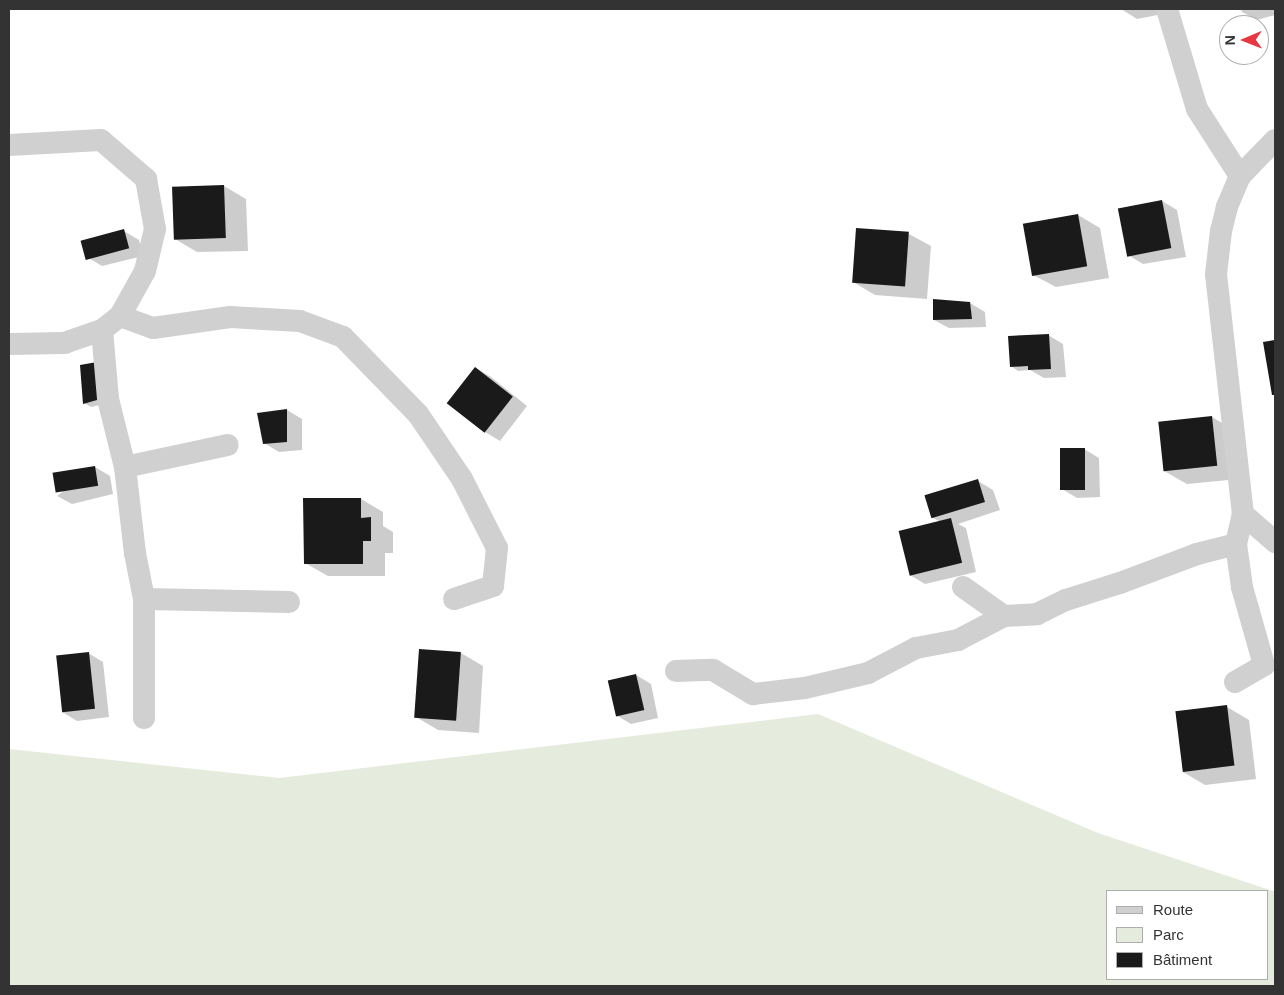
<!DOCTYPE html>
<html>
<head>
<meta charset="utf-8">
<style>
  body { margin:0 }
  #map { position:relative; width:1284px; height:995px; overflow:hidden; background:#fff; font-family:Helvetica,sans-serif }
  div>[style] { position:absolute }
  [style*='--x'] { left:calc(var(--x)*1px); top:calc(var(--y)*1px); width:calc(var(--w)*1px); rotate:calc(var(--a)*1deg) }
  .green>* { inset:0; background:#e5ecde }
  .shadow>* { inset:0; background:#0003 }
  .building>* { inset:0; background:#1a1a1a; transform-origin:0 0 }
  .minor>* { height:22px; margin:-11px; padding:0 11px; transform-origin:11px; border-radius:11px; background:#d0d0d0 }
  span { translate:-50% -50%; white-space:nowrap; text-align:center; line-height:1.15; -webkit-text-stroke:5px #fff; paint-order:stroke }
  .frame { position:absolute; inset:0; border:10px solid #333; pointer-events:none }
  .legend { position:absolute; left:1106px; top:890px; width:162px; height:90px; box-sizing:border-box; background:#fff; border:1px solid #adadad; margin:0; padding:6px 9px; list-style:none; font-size:15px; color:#333 }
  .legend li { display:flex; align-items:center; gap:10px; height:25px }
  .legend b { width:25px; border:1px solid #adadad }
  .north { position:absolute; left:1219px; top:15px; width:50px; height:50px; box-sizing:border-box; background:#fff; border:1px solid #adadad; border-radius:50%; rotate:269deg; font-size:14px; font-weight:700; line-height:20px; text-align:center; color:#333 }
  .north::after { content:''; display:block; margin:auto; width:18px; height:22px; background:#e73743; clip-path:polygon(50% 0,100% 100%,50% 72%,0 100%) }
</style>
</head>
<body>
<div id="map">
  <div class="green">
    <i style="clip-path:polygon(evenodd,818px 714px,1098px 833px,1273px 891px,1275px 890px,1275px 986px,9px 986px,9px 749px,279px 778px,818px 714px,1108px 891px,1268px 891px,1268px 979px,1108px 979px,1108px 891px)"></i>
  </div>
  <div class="shadow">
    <i style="clip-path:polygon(1121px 9px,1173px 9px,1173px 12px,1137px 19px)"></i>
    <i style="clip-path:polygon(1241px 9px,1275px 9px,1275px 15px,1257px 20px,1242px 12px)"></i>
    <i style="clip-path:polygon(224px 186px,246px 199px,248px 251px,197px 252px,175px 239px)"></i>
    <i style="clip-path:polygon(1162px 201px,1177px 210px,1186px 257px,1143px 264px,1128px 255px)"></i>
    <i style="clip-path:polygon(1078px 215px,1100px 228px,1109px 278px,1056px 287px,1033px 275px)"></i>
    <i style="clip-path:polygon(124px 231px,139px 240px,143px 256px,102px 266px,87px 257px)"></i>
    <i style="clip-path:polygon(909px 234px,931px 246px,927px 299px,875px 295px,853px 282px)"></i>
    <i style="clip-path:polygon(970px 303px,985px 312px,986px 327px,949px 328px,934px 320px)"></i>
    <i style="clip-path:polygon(1048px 335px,1063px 344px,1066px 377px,1044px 378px,1030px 370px,1018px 371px,1011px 366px)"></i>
    <i style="clip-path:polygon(1275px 341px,1275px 396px,1273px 394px,1265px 343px)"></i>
    <i style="clip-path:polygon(82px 366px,104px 404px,91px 407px,84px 403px)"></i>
    <i style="clip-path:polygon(476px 368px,491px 377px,527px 406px,500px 441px,485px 432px,448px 402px)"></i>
    <i style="clip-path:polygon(287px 410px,302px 419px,302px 450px,279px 452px,264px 443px,259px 414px)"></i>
    <i style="clip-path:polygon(1212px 417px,1234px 430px,1239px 479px,1187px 484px,1164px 471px)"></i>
    <i style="clip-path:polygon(1084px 449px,1099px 458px,1100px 497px,1077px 498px,1062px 489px)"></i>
    <i style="clip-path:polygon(95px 467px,110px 476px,113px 494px,72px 504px,57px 496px)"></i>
    <i style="clip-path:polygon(978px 481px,993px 490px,1000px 510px,958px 524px,966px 528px,976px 572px,925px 584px,910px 575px,941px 522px,933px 518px)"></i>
    <i style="clip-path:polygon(361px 499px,383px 512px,383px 526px,393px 532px,393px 553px,385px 553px,385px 576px,328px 576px,305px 563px)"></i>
    <i style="clip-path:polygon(88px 653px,103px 662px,109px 717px,77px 721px,62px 712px)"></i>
    <i style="clip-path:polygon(461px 653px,483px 666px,479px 733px,438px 730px,416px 717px)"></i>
    <i style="clip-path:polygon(636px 675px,651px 684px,658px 718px,631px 724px,616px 715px)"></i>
    <i style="clip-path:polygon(1227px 707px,1249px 720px,1256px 779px,1205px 785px,1183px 772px)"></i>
  </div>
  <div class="building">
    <i style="left:224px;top:185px;width:53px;height:52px;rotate:88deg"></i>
    <i style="left:1162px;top:200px;width:49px;height:45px;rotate:79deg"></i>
    <i style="left:1078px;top:214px;width:53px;height:56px;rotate:80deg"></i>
    <i style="left:856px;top:228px;width:53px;height:55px;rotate:4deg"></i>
    <i style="left:124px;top:229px;width:20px;height:45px;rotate:75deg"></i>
    <i style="clip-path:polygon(933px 299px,970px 302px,972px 319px,933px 320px)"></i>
    <i style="clip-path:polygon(1049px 334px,1051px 369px,1028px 370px,1028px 366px,1010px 367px,1008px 336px)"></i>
    <i style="clip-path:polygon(1275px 340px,1275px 395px,1272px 395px,1263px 342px)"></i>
    <i style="clip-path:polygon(97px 362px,97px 400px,83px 404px,80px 365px)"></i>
    <i style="left:475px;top:367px;width:48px;height:46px;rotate:38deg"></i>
    <i style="clip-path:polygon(287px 409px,287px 442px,263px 444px,257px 413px)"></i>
    <i style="left:1212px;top:416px;width:50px;height:54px;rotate:84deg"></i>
    <i style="left:1060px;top:448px;width:25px;height:42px"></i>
    <i style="left:95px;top:466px;width:20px;height:43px;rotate:81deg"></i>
    <i style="left:978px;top:479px;width:24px;height:56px;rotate:73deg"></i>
    <i style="clip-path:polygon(303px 498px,361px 498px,361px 518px,371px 517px,371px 541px,363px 541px,363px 564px,304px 564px)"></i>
    <i style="left:951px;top:518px;width:46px;height:54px;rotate:76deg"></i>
    <i style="left:419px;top:649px;width:42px;height:69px;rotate:4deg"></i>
    <i style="left:89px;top:652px;width:57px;height:33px;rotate:84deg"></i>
    <i style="left:636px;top:674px;width:37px;height:29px;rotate:77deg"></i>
    <i style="left:1227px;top:705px;width:61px;height:52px;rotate:83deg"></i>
  </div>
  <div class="minor">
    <i style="--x:1167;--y:9;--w:104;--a:73.3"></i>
    <i style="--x:1197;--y:109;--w:80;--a:57.3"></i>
    <i style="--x:1240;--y:176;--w:34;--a:113"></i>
    <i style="--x:1227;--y:207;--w:25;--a:104"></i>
    <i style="--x:1221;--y:231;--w:43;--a:96.6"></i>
    <i style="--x:1216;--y:274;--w:242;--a:83.6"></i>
    <i style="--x:1243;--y:514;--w:43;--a:41.2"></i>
    <i style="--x:9;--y:145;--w:92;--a:-3.1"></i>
    <i style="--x:101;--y:140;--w:60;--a:40.9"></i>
    <i style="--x:146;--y:179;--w:51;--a:79.8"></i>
    <i style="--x:155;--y:229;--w:43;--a:103.4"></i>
    <i style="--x:145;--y:271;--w:51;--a:119.1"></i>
    <i style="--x:120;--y:316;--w:23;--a:142"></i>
    <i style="--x:102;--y:330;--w:39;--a:161"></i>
    <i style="--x:65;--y:343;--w:56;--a:179"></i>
    <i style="--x:1240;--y:176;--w:50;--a:-45.8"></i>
    <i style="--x:120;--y:316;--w:35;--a:20"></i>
    <i style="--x:153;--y:328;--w:78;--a:-8.1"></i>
    <i style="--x:230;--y:317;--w:70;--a:3.3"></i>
    <i style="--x:300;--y:321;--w:46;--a:20.4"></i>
    <i style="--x:343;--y:337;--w:107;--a:45.8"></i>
    <i style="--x:418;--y:414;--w:78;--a:55.9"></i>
    <i style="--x:462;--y:479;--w:77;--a:63.1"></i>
    <i style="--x:497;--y:548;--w:38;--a:96"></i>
    <i style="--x:493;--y:586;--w:41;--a:161.6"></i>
    <i style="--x:102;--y:330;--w:69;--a:85"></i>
    <i style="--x:108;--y:399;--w:70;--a:76"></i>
    <i style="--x:125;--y:467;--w:87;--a:83.4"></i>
    <i style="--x:135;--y:553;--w:47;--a:78.9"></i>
    <i style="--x:144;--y:599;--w:119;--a:90"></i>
    <i style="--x:125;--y:467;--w:105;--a:-12.1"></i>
    <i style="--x:963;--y:587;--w:50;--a:35.3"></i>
    <i style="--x:1004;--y:616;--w:33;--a:-3"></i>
    <i style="--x:1037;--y:614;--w:32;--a:-26"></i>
    <i style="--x:1066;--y:600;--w:57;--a:-17.5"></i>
    <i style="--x:1120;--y:583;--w:82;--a:-20.6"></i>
    <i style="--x:1197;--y:554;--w:40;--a:-14.4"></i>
    <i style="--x:1236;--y:544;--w:31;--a:-77"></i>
    <i style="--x:144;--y:599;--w:145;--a:1.2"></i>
    <i style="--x:676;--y:671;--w:37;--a:-2"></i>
    <i style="--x:713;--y:670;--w:47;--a:31"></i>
    <i style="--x:753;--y:694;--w:52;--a:-6.6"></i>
    <i style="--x:805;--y:688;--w:65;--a:-13.4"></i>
    <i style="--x:868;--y:673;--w:54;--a:-27.5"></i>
    <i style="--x:916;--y:648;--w:43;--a:-10.8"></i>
    <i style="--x:958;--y:640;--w:52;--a:-27.6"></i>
    <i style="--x:1235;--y:682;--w:34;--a:-30"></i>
    <i style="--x:1264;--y:665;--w:81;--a:-105.8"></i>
    <i style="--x:1242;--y:587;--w:43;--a:-97.9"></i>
  </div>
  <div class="frame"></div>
  <ul class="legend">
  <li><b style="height:6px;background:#d0d0d0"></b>Route</li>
  <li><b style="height:14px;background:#e5ecde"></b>Parc</li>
  <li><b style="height:14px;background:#1a1a1a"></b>Bâtiment</li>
  </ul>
  <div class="north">N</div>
</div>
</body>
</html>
